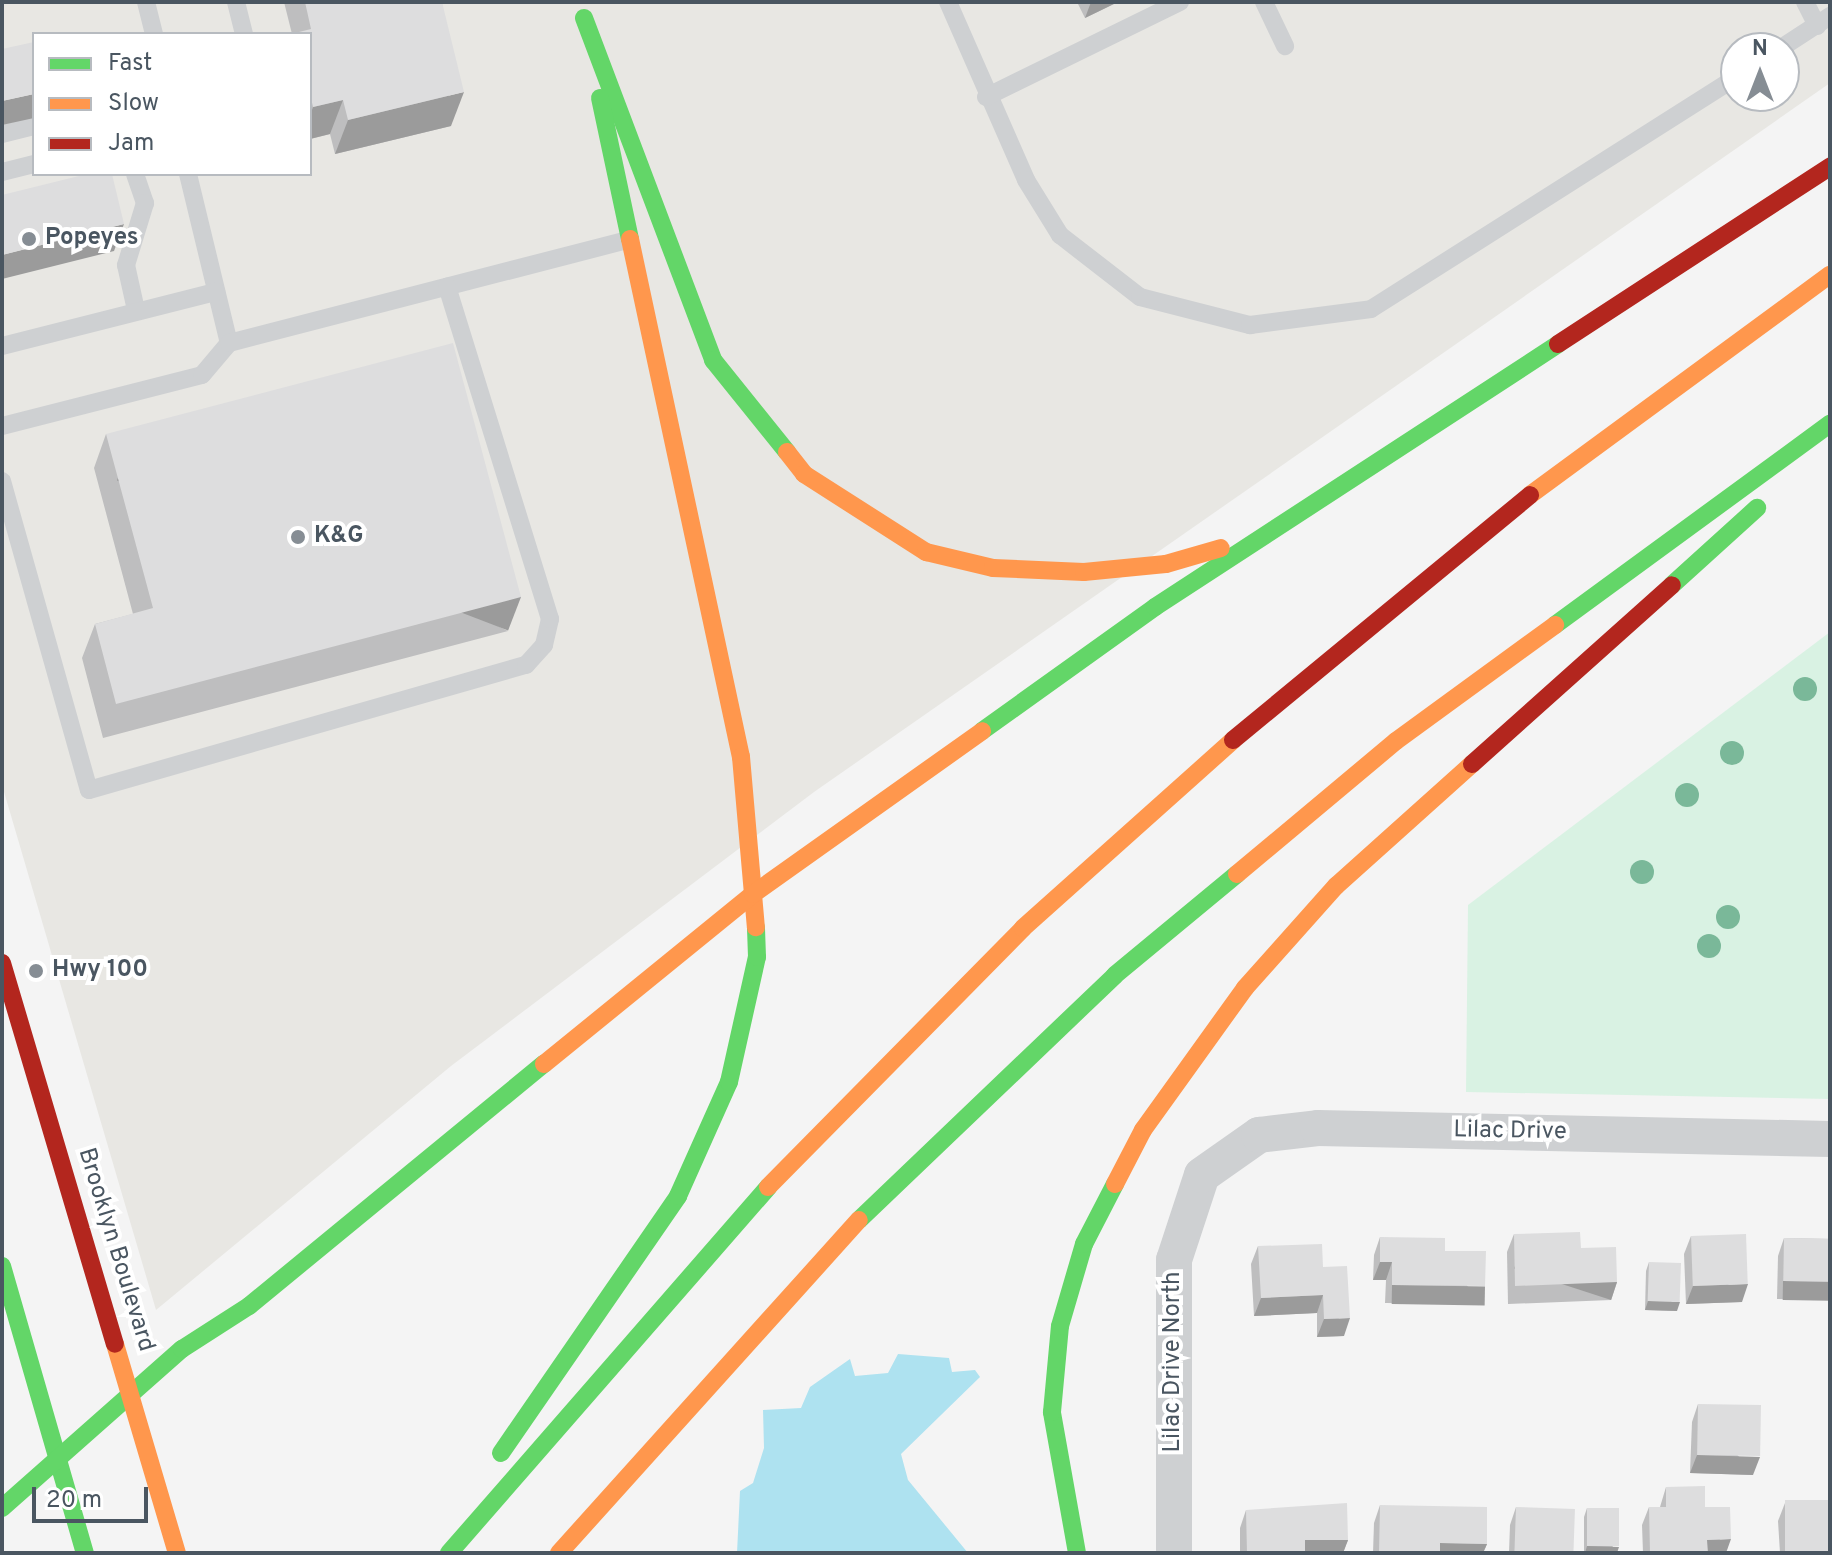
<!DOCTYPE html>
<html>
<head>
<meta charset="utf-8">
<style>
  body { margin:0 }
  #map { position:relative; width:1832px; height:1555px; overflow:hidden; background:#f4f4f4; font-family:Overpass,sans-serif }
  div>[style] { position:absolute }
  [style*='--x'] { left:calc(var(--x)*1px); top:calc(var(--y)*1px); width:calc(var(--w)*1px); rotate:calc(var(--a)*1deg) }
  .commercial>* { inset:0; background:#e8e7e3 }
  .green>* { inset:0; background:#d9f2e3 }
  .water>* { inset:0; background:#aee2f0 }
  .lane>* { height:18px; margin:-9px; padding:0 9px; transform-origin:9px; border-radius:9px; background:#ced0d2 }
  .street>* { height:36px; margin:-18px; padding:0 18px; transform-origin:18px; border-radius:18px; background:#ced0d2 }
  .fast>* { height:18px; margin:-9px; padding:0 9px; transform-origin:9px; border-radius:9px; background:#63d668 }
  .slow>* { height:18px; margin:-9px; padding:0 9px; transform-origin:9px; border-radius:9px; background:#ff974d }
  .jam>* { height:18px; margin:-9px; padding:0 9px; transform-origin:9px; border-radius:9px; background:#b3261e }
  .trees>* { width:24px; height:24px; margin:-12px; border-radius:50%; background:#7ab899 }
  .wall>* { inset:0; background:#bebebf }
  .shaded-wall>* { inset:0; background:#9b9b9b; transform-origin:0 0 }
  .building>* { inset:0; background:#ddddde; transform-origin:0 0 }
  .dots>* { width:22px; height:22px; translate:-50% -50%; box-sizing:border-box; border:4px solid #fff; border-radius:50% }
  span { translate:-50% -50%; white-space:nowrap; text-align:center; line-height:1.15; -webkit-text-stroke:8px #fff; paint-order:stroke }
  .poi-label { font-size:24px; color:#4a5661; font-weight:700 }
  .left { translate:0 -50%; text-align:left }
  .street-label { font-size:24px; color:#4a5661 }
  .frame { position:absolute; inset:0; border:4px solid #4a5661; pointer-events:none }
  .legend { position:absolute; left:32px; top:32px; width:280px; height:144px; box-sizing:border-box; background:#fff; border:2px solid #b7bbc0; margin:0; padding:10px 14px; list-style:none; font-size:24px; color:#4a5661 }
  .legend li { display:flex; align-items:center; gap:16px; height:40px }
  .legend b { width:40px; border:2px solid #b7bbc0 }
  .north { position:absolute; left:1720px; top:32px; width:80px; height:80px; box-sizing:border-box; background:#fff; border:2px solid #b7bbc0; border-radius:50%; rotate:0deg; font-size:22px; font-weight:700; line-height:32px; text-align:center; color:#4a5661 }
  .north::after { content:''; display:block; margin:auto; width:28px; height:36px; background:#868d94; clip-path:polygon(50% 0,100% 100%,50% 72%,0 100%) }
  .scale { position:absolute; left:32px; top:1487px; width:116px; height:36px; box-sizing:border-box; border:4px solid #4a5661; border-top:0; padding-left:10px; font-size:24px; line-height:28px; white-space:nowrap; color:#4a5661; -webkit-text-stroke:6px #fff; paint-order:stroke }
</style>
</head>
<body>
<div id="map">
  <div class="commercial">
    <i style="clip-path:polygon(evenodd,2px 2px,1830px 2px,1830px 83px,814px 792px,451px 1066px,156px 1310px,2px 785px,2px 2px,34px 34px,310px 34px,310px 174px,34px 174px,34px 34px,2px 2px,1736px 48px,1784px 48px,1784px 96px,1736px 96px,1736px 48px)"></i>
  </div>
  <div class="green">
    <i style="clip-path:polygon(1830px 632px,1830px 1099px,1466px 1092px,1468px 905px)"></i>
  </div>
  <div class="water">
    <i style="clip-path:polygon(898px 1354px,949px 1358px,952px 1372px,975px 1370px,980px 1377px,901px 1454px,908px 1480px,968px 1553px,737px 1553px,740px 1491px,753px 1483px,764px 1448px,763px 1410px,801px 1408px,810px 1387px,850px 1359px,855px 1376px,888px 1373px)"></i>
  </div>
  <div class="lane">
    <i style="--x:146;--y:2;--w:33;--a:76"></i>
    <i style="--x:236;--y:2;--w:33;--a:76"></i>
    <i style="--x:948;--y:2;--w:194;--a:66.3"></i>
    <i style="--x:1026;--y:180;--w:65;--a:58.3"></i>
    <i style="--x:1060;--y:235;--w:101;--a:37.8"></i>
    <i style="--x:1140;--y:297;--w:114;--a:14.3"></i>
    <i style="--x:1250;--y:325;--w:122;--a:-7.5"></i>
    <i style="--x:1371;--y:309;--w:432;--a:-32.4"></i>
    <i style="--x:1264;--y:2;--w:49;--a:64.5"></i>
    <i style="--x:1805;--y:2;--w:27;--a:63"></i>
    <i style="--x:1781;--y:48;--w:59;--a:-33.1"></i>
    <i style="--x:986;--y:97;--w:216;--a:-26.1"></i>
    <i style="--x:2;--y:134;--w:33;--a:-14"></i>
    <i style="--x:2;--y:172;--w:33;--a:-14"></i>
    <i style="--x:135;--y:174;--w:31;--a:71"></i>
    <i style="--x:145;--y:203;--w:65;--a:107"></i>
    <i style="--x:126;--y:265;--w:46;--a:77.5"></i>
    <i style="--x:188;--y:174;--w:174;--a:76.4"></i>
    <i style="--x:2;--y:346;--w:221;--a:-14.2"></i>
    <i style="--x:2;--y:426;--w:206;--a:-14.3"></i>
    <i style="--x:202;--y:375;--w:42;--a:-49.8"></i>
    <i style="--x:229;--y:343;--w:414;--a:-14.5"></i>
    <i style="--x:2;--y:481;--w:321;--a:74.3"></i>
    <i style="--x:89;--y:790;--w:455;--a:-16"></i>
    <i style="--x:526;--y:665;--w:27;--a:-48"></i>
    <i style="--x:544;--y:645;--w:27;--a:-77"></i>
    <i style="--x:550;--y:619;--w:348;--a:-107.2"></i>
  </div>
  <div class="street">
    <i style="--x:1174;--y:1553;--w:293;--a:-90"></i>
    <i style="--x:1174;--y:1260;--w:89;--a:-71.8"></i>
    <i style="--x:1202;--y:1175;--w:70;--a:-35.1"></i>
    <i style="--x:1259;--y:1135;--w:59;--a:-6.8"></i>
    <i style="--x:1318;--y:1128;--w:512;--a:1.23"></i>
  </div>
  <div class="fast">
    <i style="--x:584;--y:18;--w:366;--a:69.3"></i>
    <i style="--x:713;--y:360;--w:118;--a:51.2"></i>
    <i style="--x:600;--y:98;--w:144;--a:78"></i>
    <i style="--x:1672;--y:585;--w:115;--a:-42.2"></i>
    <i style="--x:1555;--y:625;--w:341;--a:-36.2"></i>
    <i style="--x:982;--y:731;--w:213;--a:-35.6"></i>
    <i style="--x:1155;--y:607;--w:481;--a:-33.1"></i>
    <i style="--x:859;--y:1220;--w:354;--a:-43.7"></i>
    <i style="--x:1115;--y:975;--w:158;--a:-39.6"></i>
    <i style="--x:2;--y:1266;--w:299;--a:73.9"></i>
    <i style="--x:501;--y:1453;--w:312;--a:-55.4"></i>
    <i style="--x:678;--y:1196;--w:125;--a:-65.9"></i>
    <i style="--x:729;--y:1082;--w:128;--a:-77.4"></i>
    <i style="--x:757;--y:957;--w:30;--a:-92"></i>
    <i style="--x:2;--y:1508;--w:240;--a:-41.5"></i>
    <i style="--x:182;--y:1349;--w:80;--a:-32.7"></i>
    <i style="--x:249;--y:1306;--w:382;--a:-39.4"></i>
    <i style="--x:449;--y:1553;--w:486;--a:-48.9"></i>
    <i style="--x:1077;--y:1553;--w:143;--a:-100.1"></i>
    <i style="--x:1052;--y:1412;--w:86;--a:-84.7"></i>
    <i style="--x:1060;--y:1326;--w:85;--a:-73.7"></i>
    <i style="--x:1084;--y:1244;--w:68;--a:-62.7"></i>
  </div>
  <div class="slow">
    <i style="--x:630;--y:239;--w:530;--a:77.91"></i>
    <i style="--x:741;--y:757;--w:171;--a:85"></i>
    <i style="--x:787;--y:452;--w:28;--a:52"></i>
    <i style="--x:804;--y:474;--w:145;--a:32.6"></i>
    <i style="--x:926;--y:552;--w:69;--a:13.4"></i>
    <i style="--x:993;--y:568;--w:91;--a:2.5"></i>
    <i style="--x:1084;--y:572;--w:82;--a:-5.6"></i>
    <i style="--x:1166;--y:564;--w:57;--a:-16.2"></i>
    <i style="--x:1530;--y:495;--w:372;--a:-36.3"></i>
    <i style="--x:1237;--y:874;--w:207;--a:-39.9"></i>
    <i style="--x:1396;--y:741;--w:197;--a:-36.1"></i>
    <i style="--x:544;--y:1064;--w:269;--a:-39.1"></i>
    <i style="--x:753;--y:894;--w:281;--a:-35.4"></i>
    <i style="--x:1115;--y:1184;--w:61;--a:-62.6"></i>
    <i style="--x:1143;--y:1130;--w:175;--a:-54.3"></i>
    <i style="--x:1245;--y:988;--w:137;--a:-48.3"></i>
    <i style="--x:1336;--y:886;--w:183;--a:-41.9"></i>
    <i style="--x:768;--y:1187;--w:363;--a:-45.4"></i>
    <i style="--x:1023;--y:928;--w:282;--a:-41.8"></i>
    <i style="--x:115;--y:1344;--w:218;--a:73.5"></i>
    <i style="--x:559;--y:1553;--w:448;--a:-48"></i>
  </div>
  <div class="jam">
    <i style="--x:1558;--y:344;--w:325;--a:-33.1"></i>
    <i style="--x:1233;--y:740;--w:385;--a:-39.5"></i>
    <i style="--x:1472;--y:764;--w:268;--a:-41.8"></i>
    <i style="--x:2;--y:963;--w:397;--a:73.5"></i>
  </div>
  <div class="trees">
    <i style="left:1805px;top:689px"></i>
    <i style="left:1732px;top:753px"></i>
    <i style="left:1687px;top:795px"></i>
    <i style="left:1642px;top:872px"></i>
    <i style="left:1728px;top:917px"></i>
    <i style="left:1709px;top:946px"></i>
  </div>
  <div class="wall">
    <i style="clip-path:polygon(284px 2px,442px 2px,451px 126px,335px 154px,330px 134px,310px 139px,310px 34px,292px 34px)"></i>
    <i style="clip-path:polygon(1077px 2px,1118px 2px,1085px 18px)"></i>
    <i style="clip-path:polygon(106px 434px,508px 631px,103px 738px,82px 658px,95px 624px,133px 614px,94px 468px)"></i>
    <i style="clip-path:polygon(1514px 1234px,1581px 1248px,1617px 1282px,1611px 1300px,1508px 1304px,1507px 1252px)"></i>
    <i style="clip-path:polygon(1691px 1236px,1742px 1302px,1686px 1304px,1684px 1254px)"></i>
    <i style="clip-path:polygon(1380px 1237px,1445px 1251px,1479px 1304px,1385px 1303px,1386px 1280px,1373px 1280px,1374px 1255px)"></i>
    <i style="clip-path:polygon(1784px 1238px,1830px 1239px,1830px 1300px,1777px 1299px,1778px 1256px)"></i>
    <i style="clip-path:polygon(1258px 1246px,1323px 1267px,1344px 1336px,1317px 1337px,1317px 1313px,1254px 1316px,1251px 1264px)"></i>
    <i style="clip-path:polygon(1649px 1262px,1677px 1311px,1645px 1310px,1646px 1271px)"></i>
    <i style="clip-path:polygon(1698px 1404px,1753px 1475px,1690px 1473px,1692px 1422px)"></i>
    <i style="clip-path:polygon(1666px 1487px,1705px 1507px,1726px 1553px,1643px 1553px,1642px 1525px,1649px 1507px,1660px 1507px)"></i>
    <i style="clip-path:polygon(1785px 1503px,1830px 1553px,1780px 1553px,1778px 1521px)"></i>
    <i style="clip-path:polygon(1380px 1505px,1487px 1544px,1483px 1553px,1373px 1553px,1374px 1523px)"></i>
    <i style="clip-path:polygon(1516px 1507px,1573px 1553px,1509px 1553px,1510px 1525px)"></i>
    <i style="clip-path:polygon(1587px 1508px,1617px 1553px,1584px 1553px,1584px 1517px)"></i>
    <i style="clip-path:polygon(1246px 1510px,1348px 1540px,1343px 1553px,1240px 1553px,1240px 1528px)"></i>
  </div>
  <div class="shaded-wall">
    <i style="clip-path:polygon(1091px 2px,1118px 2px,1085px 18px)"></i>
    <i style="clip-path:polygon(464px 92px,451px 126px,335px 154px,348px 120px)"></i>
    <i style="clip-path:polygon(34px 94px,34px 118px,2px 125px,2px 101px)"></i>
    <i style="clip-path:polygon(343px 100px,330px 134px,310px 139px,310px 116px,313px 107px)"></i>
    <i style="clip-path:polygon(124px 224px,114px 251px,2px 279px,2px 255px)"></i>
    <i style="left:521px;top:597px;width:36px;height:419px;rotate:111deg"></i>
    <i style="clip-path:polygon(1380px 1262px,1392px 1262px,1386px 1280px,1373px 1280px)"></i>
    <i style="left:1783px;top:1281px;width:47px;height:19px;rotate:1deg"></i>
    <i style="left:1617px;top:1282px;width:19px;height:102px;rotate:108deg"></i>
    <i style="clip-path:polygon(1748px 1284px,1742px 1302px,1686px 1304px,1693px 1286px)"></i>
    <i style="left:1392px;top:1285px;width:93px;height:19px;rotate:1deg"></i>
    <i style="clip-path:polygon(1323px 1295px,1317px 1313px,1254px 1316px,1261px 1298px)"></i>
    <i style="clip-path:polygon(1648px 1301px,1680px 1302px,1677px 1311px,1645px 1310px)"></i>
    <i style="clip-path:polygon(1350px 1318px,1344px 1336px,1317px 1337px,1324px 1319px)"></i>
    <i style="clip-path:polygon(1697px 1455px,1760px 1457px,1753px 1475px,1690px 1473px)"></i>
    <i style="clip-path:polygon(1731px 1539px,1726px 1553px,1702px 1553px,1707px 1540px)"></i>
    <i style="clip-path:polygon(1305px 1540px,1348px 1540px,1343px 1553px,1301px 1553px)"></i>
    <i style="clip-path:polygon(1440px 1543px,1487px 1544px,1483px 1553px,1436px 1553px)"></i>
    <i style="clip-path:polygon(1587px 1546px,1619px 1547px,1617px 1553px,1585px 1553px)"></i>
  </div>
  <div class="building">
    <i style="clip-path:polygon(305px 2px,442px 2px,464px 92px,348px 120px,343px 100px,313px 107px,310px 94px,310px 34px,296px 34px,295px 33px,311px 29px)"></i>
    <i style="clip-path:polygon(34px 42px,34px 94px,2px 101px,2px 49px)"></i>
    <i style="clip-path:polygon(87px 174px,112px 174px,124px 224px,2px 255px,2px 195px)"></i>
    <i style="clip-path:polygon(453px 343px,521px 597px,116px 704px,95px 624px,153px 608px,106px 434px)"></i>
    <i style="clip-path:polygon(1580px 1232px,1581px 1248px,1616px 1247px,1617px 1282px,1515px 1286px,1514px 1234px)"></i>
    <i style="left:1746px;top:1234px;width:50px;height:55px;rotate:88deg"></i>
    <i style="clip-path:polygon(1380px 1237px,1445px 1238px,1445px 1251px,1486px 1251px,1485px 1286px,1392px 1285px,1392px 1262px,1380px 1262px)"></i>
    <i style="left:1784px;top:1238px;width:46px;height:43px;rotate:1deg"></i>
    <i style="clip-path:polygon(1322px 1244px,1323px 1267px,1347px 1266px,1350px 1318px,1324px 1319px,1323px 1295px,1261px 1298px,1258px 1246px)"></i>
    <i style="left:1649px;top:1262px;width:32px;height:39px;rotate:2deg"></i>
    <i style="left:1698px;top:1404px;width:63px;height:51px;rotate:1deg"></i>
    <i style="clip-path:polygon(1705px 1486px,1705px 1507px,1730px 1507px,1731px 1539px,1707px 1540px,1708px 1553px,1650px 1553px,1649px 1507px,1666px 1507px,1666px 1487px)"></i>
    <i style="left:1830px;top:1500px;width:53px;height:45px;rotate:90deg"></i>
    <i style="clip-path:polygon(1347px 1503px,1348px 1540px,1305px 1540px,1305px 1553px,1247px 1553px,1246px 1510px)"></i>
    <i style="clip-path:polygon(1380px 1505px,1487px 1507px,1487px 1544px,1440px 1543px,1440px 1553px,1379px 1553px)"></i>
    <i style="left:1516px;top:1507px;width:59px;height:46px;rotate:2deg"></i>
    <i style="left:1587px;top:1508px;width:32px;height:38px"></i>
  </div>
  <div class="dots">
    <i style="left:29px;top:239px;background:#868d94"></i>
    <i style="left:298px;top:537px;background:#868d94"></i>
    <i style="left:36px;top:971px;background:#868d94"></i>
  </div>
  <div class="poi-label">
    <span class="left" style="left:45px;top:239px">Popeyes</span>
    <span class="left" style="left:314px;top:537px">K&amp;G</span>
    <span class="left" style="left:52px;top:971px">Hwy 100</span>
  </div>
  <div class="street-label">
    <span style="left:1510px;top:1132px;rotate:1deg">Lilac Drive</span>
    <span style="left:115px;top:1250px;rotate:73deg">Brooklyn Boulevard</span>
    <span style="left:1174px;top:1362px;rotate:-90deg">Lilac Drive North</span>
  </div>
  <div class="frame"></div>
  <ul class="legend">
  <li><b style="height:10px;background:#63d668"></b>Fast</li>
  <li><b style="height:10px;background:#ff974d"></b>Slow</li>
  <li><b style="height:10px;background:#b3261e"></b>Jam</li>
  </ul>
  <div class="north">N</div>
  <div class="scale">20 m</div>
</div>
</body>
</html>
